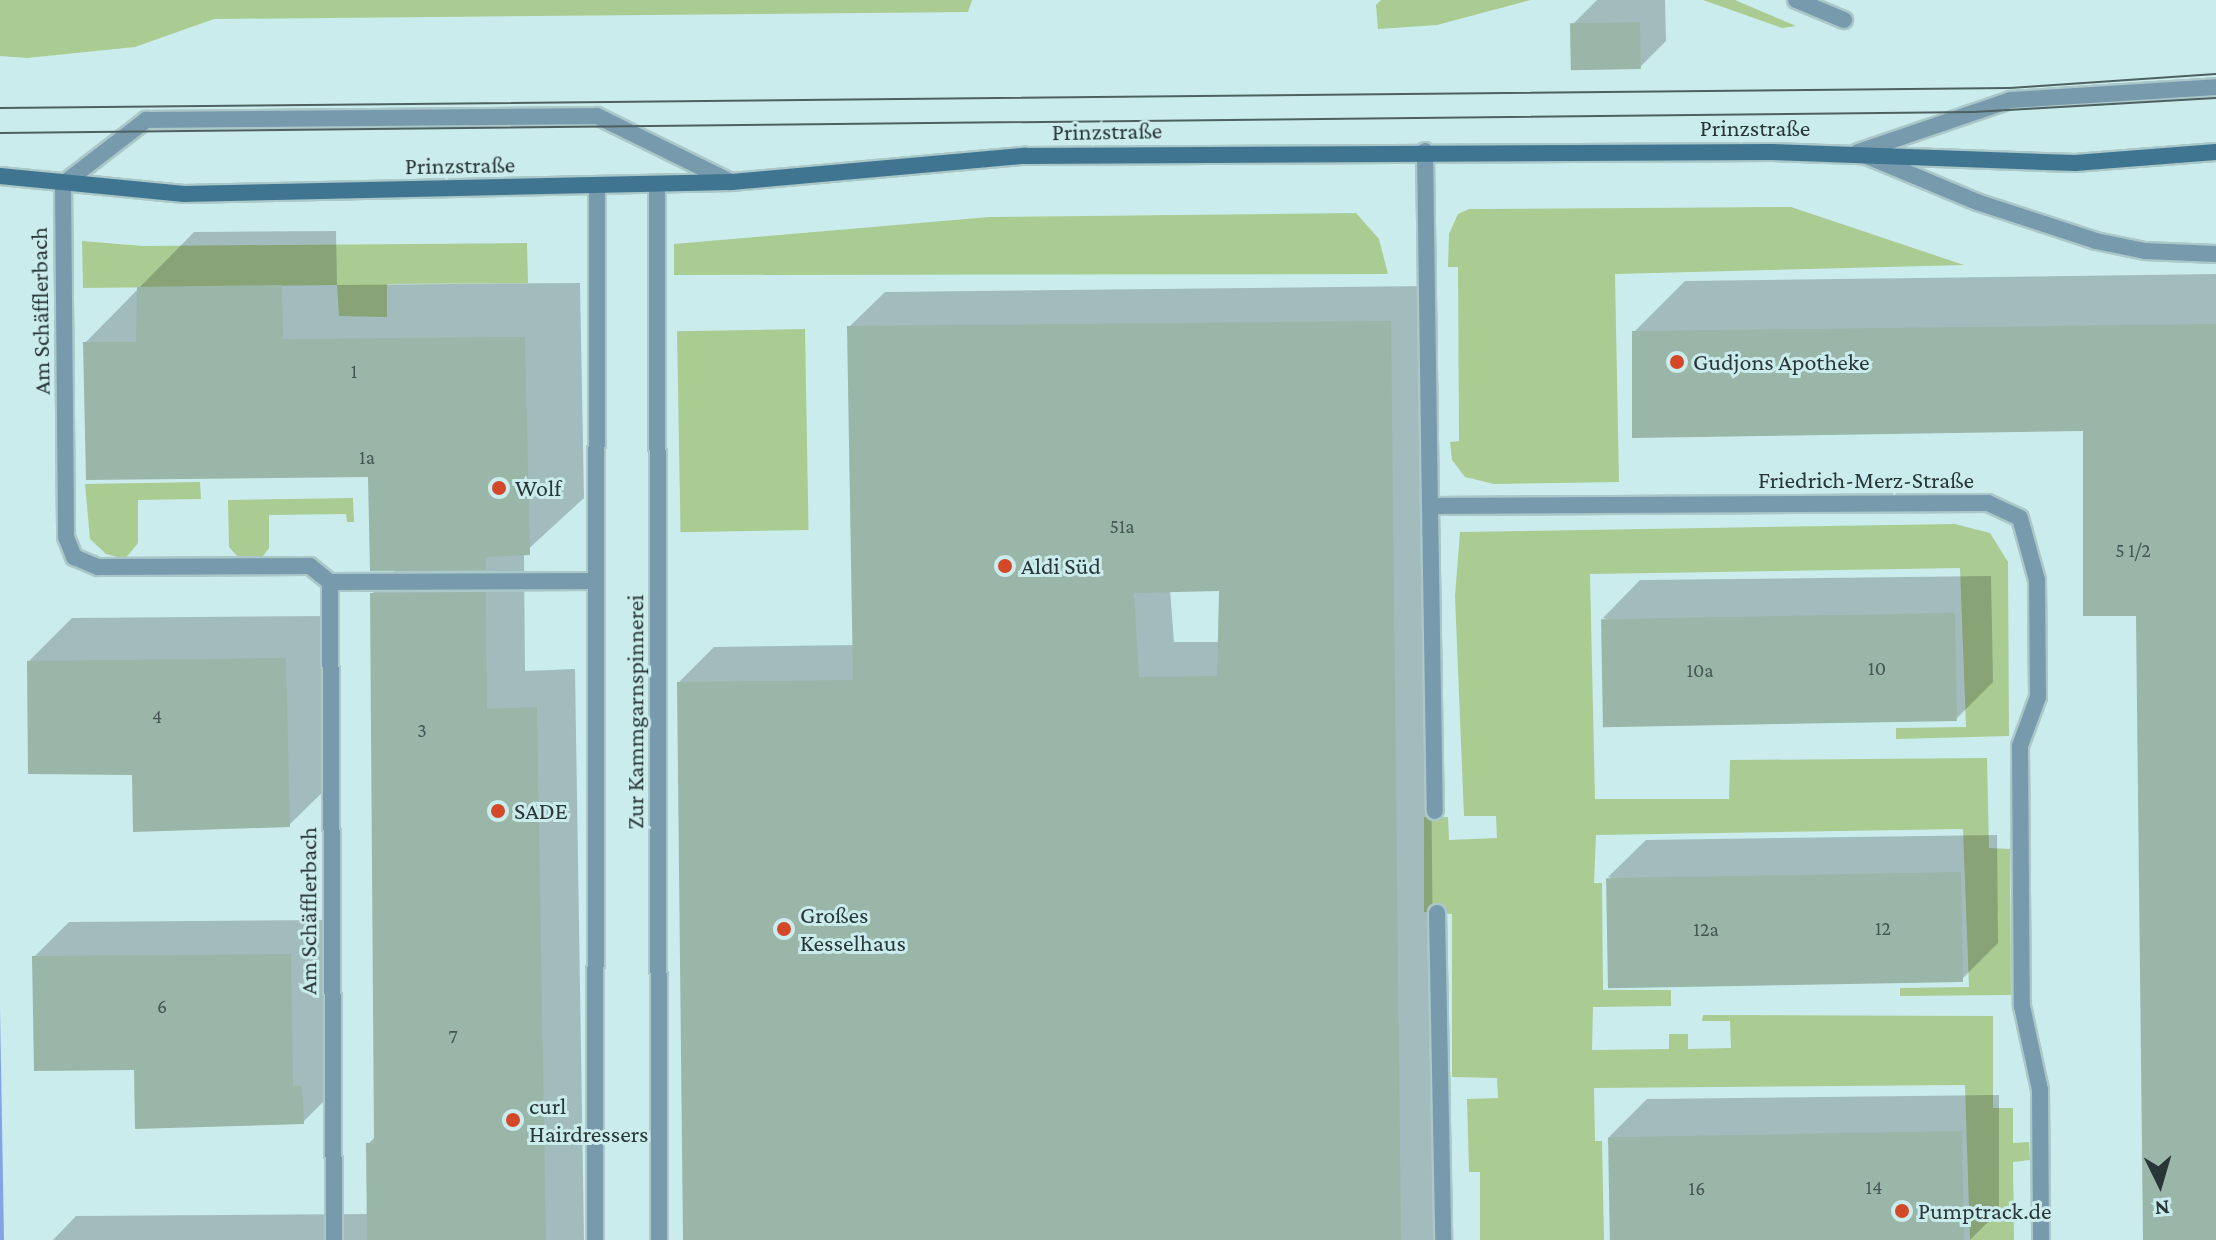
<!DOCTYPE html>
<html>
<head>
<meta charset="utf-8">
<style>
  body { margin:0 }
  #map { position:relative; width:2216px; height:1240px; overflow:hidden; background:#cbeced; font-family:"Crimson Pro",serif }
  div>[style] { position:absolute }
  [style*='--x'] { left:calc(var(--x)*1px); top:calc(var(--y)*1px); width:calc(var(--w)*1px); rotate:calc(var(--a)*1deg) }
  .green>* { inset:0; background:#aacc93; transform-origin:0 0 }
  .water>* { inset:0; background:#84a3e7 }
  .shadow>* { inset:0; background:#0003 }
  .building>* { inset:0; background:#9ab6a9; transform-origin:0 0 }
  .roads { filter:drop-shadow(2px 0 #abc8c9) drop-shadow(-2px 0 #abc8c9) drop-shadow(0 2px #abc8c9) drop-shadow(0 -2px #abc8c9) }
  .lane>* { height:16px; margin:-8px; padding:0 8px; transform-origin:8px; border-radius:8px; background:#779aad }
  .street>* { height:16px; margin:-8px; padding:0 8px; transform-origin:8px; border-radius:8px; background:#779aad }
  .secondary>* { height:16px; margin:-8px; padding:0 8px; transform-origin:8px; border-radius:8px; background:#3f7590 }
  .tram>* { height:2px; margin:-1px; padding:0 1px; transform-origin:1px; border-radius:1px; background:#4f6061 }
  .dots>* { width:22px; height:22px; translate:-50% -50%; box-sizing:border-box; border:4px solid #cbeced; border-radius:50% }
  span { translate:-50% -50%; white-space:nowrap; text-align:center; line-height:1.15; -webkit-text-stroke:6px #cbeced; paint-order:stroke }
  .number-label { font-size:20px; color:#455654 }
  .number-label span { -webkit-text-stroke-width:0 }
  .street-label { font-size:24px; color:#293637 }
  .poi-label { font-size:24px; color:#293637 }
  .left { translate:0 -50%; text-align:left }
  .north { position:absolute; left:2120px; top:1144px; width:80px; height:80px; -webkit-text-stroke:6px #cbeced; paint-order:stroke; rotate:175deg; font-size:22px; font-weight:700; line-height:32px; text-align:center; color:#293637 }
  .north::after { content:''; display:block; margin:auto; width:28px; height:36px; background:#293637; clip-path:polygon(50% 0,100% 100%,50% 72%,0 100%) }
</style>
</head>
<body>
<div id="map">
  <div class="green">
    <i style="clip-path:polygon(0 0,972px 0,968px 12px,214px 19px,135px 47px,27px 58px,0 56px)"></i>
    <i style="clip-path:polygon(1381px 0,1531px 0,1437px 25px,1378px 29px,1376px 5px)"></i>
    <i style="clip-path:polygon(1703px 0,1735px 0,1796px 26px,1782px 28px)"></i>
    <i style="clip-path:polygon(1791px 207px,1964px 265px,1615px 274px,1619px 482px,1494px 484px,1465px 477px,1452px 460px,1450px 442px,1459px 441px,1458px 267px,1448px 267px,1449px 234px,1458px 214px,1469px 209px)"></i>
    <i style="clip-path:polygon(1356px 213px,1379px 239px,1388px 274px,674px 275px,674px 244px,989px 217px)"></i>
    <i style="clip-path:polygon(82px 241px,143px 246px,527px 243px,528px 283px,387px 284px,387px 317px,339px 316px,337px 285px,83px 288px)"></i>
    <i style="left:805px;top:329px;width:201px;height:128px;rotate:89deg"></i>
    <i style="clip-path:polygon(200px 482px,201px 499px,138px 500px,138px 543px,125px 559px,106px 554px,90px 539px,85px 484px)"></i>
    <i style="clip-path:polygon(353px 498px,354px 522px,347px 522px,346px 514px,269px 515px,269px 548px,263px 556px,237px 556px,229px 547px,228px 500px)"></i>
    <i style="clip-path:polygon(1955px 524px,1990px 533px,2008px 562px,2009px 736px,1896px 739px,1896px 728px,1966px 727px,1960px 568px,1590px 574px,1595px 799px,1729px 799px,1730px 760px,1987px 758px,1989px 848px,2010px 849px,2011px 995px,1900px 996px,1900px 988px,1969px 987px,1963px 829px,1596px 835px,1594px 883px,1602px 883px,1603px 990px,1671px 990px,1671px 1006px,1593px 1007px,1592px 1050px,1669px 1049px,1669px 1034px,1688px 1034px,1688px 1049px,1731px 1048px,1730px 1021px,1702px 1021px,1703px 1015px,1993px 1016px,1993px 1108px,2013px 1108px,2013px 1143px,2029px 1142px,2030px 1160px,2013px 1162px,2014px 1240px,1970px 1240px,1965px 1085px,1594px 1088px,1595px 1141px,1602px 1141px,1604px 1240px,1480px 1240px,1480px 1172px,1469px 1172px,1467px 1099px,1498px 1098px,1497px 1078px,1452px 1077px,1452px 914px,1424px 912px,1424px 817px,1448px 817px,1449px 840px,1497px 838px,1496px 816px,1464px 816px,1455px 596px,1460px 532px)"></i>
  </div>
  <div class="water">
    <i style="clip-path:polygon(0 1007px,4px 1240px,0 1240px)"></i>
  </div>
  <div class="shadow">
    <i style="clip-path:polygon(1597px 0,1665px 0,1666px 41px,1640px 67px,1572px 25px)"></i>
    <i style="clip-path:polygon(336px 231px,337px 285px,580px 283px,584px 498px,524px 553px,525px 671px,575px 669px,584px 1240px,53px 1240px,76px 1216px,369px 1214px,368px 1144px,376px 1136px,372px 594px,397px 569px,369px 475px,85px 343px,194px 232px)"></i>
    <i style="clip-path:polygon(2216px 274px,2216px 1240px,2145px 1240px,2138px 614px,2085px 429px,1634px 332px,1685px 281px)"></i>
    <i style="clip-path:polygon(evenodd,1426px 286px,1436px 1240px,685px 1240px,679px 682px,714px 647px,855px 645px,849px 327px,885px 292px,1426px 286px,1221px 589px,1220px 642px,1174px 642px,1170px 590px,1221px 589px)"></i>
    <i style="clip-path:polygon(1991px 576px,1993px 682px,1956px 719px,1603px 618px,1640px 580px)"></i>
    <i style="clip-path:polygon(329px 616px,333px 782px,289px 825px,134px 773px,29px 661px,72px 618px)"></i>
    <i style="clip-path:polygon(1997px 835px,1998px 943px,1961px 980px,1608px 877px,1646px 840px)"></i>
    <i style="clip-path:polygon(326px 920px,338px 1087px,303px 1122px,136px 1068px,34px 957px,69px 922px)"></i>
    <i style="clip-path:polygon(1999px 1095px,1999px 1211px,1970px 1240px,1611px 1240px,1610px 1136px,1647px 1099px)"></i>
  </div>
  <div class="building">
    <i style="left:1640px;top:22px;width:47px;height:70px;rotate:89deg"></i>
    <i style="clip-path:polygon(282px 285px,283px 339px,525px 337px,530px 555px,486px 557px,486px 570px,370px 571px,368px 477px,86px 480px,83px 342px,136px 342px,137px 287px)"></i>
    <i style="clip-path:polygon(evenodd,1391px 321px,1401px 1240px,683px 1240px,677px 682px,853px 680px,847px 326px,1391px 321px,1219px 591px,1217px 676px,1139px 677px,1134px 593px,1219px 591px)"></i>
    <i style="clip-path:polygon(2216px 324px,2216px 1240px,2143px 1240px,2136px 616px,2083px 616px,2083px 431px,1632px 438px,1632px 331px)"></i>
    <i style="clip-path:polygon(486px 592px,487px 709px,537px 707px,546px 1240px,367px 1240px,366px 1143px,374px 1143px,370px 593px)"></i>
    <i style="left:1955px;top:613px;width:108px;height:354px;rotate:89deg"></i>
    <i style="clip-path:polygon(286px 658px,290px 827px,133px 832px,132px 775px,28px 774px,27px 661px)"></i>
    <i style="left:1961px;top:872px;width:110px;height:355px;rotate:89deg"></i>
    <i style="clip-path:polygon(291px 954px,293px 1085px,302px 1086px,304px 1124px,135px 1129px,134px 1070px,34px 1071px,32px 956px)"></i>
    <i style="left:1962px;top:1131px;width:109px;height:354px;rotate:89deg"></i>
  </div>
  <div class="roads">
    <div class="lane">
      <i style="--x:1858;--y:152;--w:162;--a:-18.8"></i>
      <i style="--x:2011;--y:100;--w:205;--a:-3.6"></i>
      <i style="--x:1867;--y:156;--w:119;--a:22.7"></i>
      <i style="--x:1977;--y:202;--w:125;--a:18.1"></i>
      <i style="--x:2096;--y:241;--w:50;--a:11.5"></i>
      <i style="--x:2145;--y:251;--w:71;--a:2.4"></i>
      <i style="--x:63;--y:184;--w:105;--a:-37.6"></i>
      <i style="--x:146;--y:120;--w:451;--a:-0.5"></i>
      <i style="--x:597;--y:116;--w:149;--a:26.2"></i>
      <i style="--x:1430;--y:506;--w:305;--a:89.1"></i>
    </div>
    <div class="street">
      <i style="--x:1796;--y:0;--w:52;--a:22.6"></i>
      <i style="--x:1425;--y:151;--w:355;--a:89.2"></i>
      <i style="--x:1430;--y:506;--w:558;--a:-0.31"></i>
      <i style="--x:1988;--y:503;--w:35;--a:25"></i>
      <i style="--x:2020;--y:518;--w:64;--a:74.7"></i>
      <i style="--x:2037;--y:580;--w:117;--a:89.5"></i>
      <i style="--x:2038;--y:697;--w:52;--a:110.2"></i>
      <i style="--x:2020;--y:746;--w:260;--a:89.6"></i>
      <i style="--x:2022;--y:1006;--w:86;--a:77.9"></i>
      <i style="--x:2040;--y:1090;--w:150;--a:89.6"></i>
      <i style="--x:63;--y:184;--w:353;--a:89.5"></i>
      <i style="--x:66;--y:537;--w:22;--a:68"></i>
      <i style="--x:74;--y:557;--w:26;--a:23"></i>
      <i style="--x:98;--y:567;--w:212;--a:-0.3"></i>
      <i style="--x:310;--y:566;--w:26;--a:39"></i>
      <i style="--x:330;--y:582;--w:266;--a:-0.2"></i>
      <i style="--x:657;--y:185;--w:1055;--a:89.89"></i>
      <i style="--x:330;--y:582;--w:658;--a:89.65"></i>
      <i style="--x:1437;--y:913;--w:327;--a:88.9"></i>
      <i style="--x:595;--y:1240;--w:1053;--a:-89.89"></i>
    </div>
    <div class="secondary">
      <i style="--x:0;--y:176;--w:185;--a:5.6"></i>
      <i style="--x:184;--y:194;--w:547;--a:-1.26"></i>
      <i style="--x:731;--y:182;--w:295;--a:-5.1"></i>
      <i style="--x:1025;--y:156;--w:747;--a:-0.31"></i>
      <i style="--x:1772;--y:152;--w:303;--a:2.1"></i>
      <i style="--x:2075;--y:163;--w:141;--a:-4.5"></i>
    </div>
  </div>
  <div class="tram">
    <i style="--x:0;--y:108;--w:2010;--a:-0.57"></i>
    <i style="--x:2010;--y:88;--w:206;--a:-3.9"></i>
    <i style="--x:0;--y:133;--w:1974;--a:-0.61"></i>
    <i style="--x:1974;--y:112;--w:242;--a:-3.3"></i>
  </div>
  <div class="dots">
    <i style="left:1677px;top:362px;background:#d34829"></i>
    <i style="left:499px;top:488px;background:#d34829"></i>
    <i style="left:1005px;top:566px;background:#d34829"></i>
    <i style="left:498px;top:811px;background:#d34829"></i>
    <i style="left:784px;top:929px;background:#d34829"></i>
    <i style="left:513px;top:1120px;background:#d34829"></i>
    <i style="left:1902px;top:1211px;background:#d34829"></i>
  </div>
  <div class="number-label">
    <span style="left:354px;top:371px">1</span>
    <span style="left:367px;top:457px">1a</span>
    <span style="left:1122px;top:526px">51a</span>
    <span style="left:2133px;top:550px">5 1/2</span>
    <span style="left:1877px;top:668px">10</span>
    <span style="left:1700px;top:670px">10a</span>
    <span style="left:157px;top:716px">4</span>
    <span style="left:422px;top:730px">3</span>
    <span style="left:1883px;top:928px">12</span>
    <span style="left:1706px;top:929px">12a</span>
    <span style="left:162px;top:1006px">6</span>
    <span style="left:453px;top:1036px">7</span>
    <span style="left:1874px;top:1187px">14</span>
    <span style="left:1697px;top:1188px">16</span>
  </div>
  <div class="street-label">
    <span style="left:1755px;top:128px">Prinzstraße</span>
    <span style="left:1107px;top:131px;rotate:-1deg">Prinzstraße</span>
    <span style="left:460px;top:165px;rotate:-1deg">Prinzstraße</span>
    <span style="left:40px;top:311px;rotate:-91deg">Am Schäfflerbach</span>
    <span style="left:1866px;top:480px">Friedrich-Merz-Straße</span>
    <span style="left:635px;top:712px;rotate:-90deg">Zur Kammgarnspinnerei</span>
    <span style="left:308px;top:911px;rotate:-90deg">Am Schäfflerbach</span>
  </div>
  <div class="poi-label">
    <span class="left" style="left:1693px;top:362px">Gudjons Apotheke</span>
    <span class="left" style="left:515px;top:488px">Wolf</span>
    <span class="left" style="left:1021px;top:566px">Aldi Süd</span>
    <span class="left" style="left:514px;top:811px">SADE</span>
    <span class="left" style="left:800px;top:929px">Großes<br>Kesselhaus</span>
    <span class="left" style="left:529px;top:1120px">curl<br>Hairdressers</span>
    <span class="left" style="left:1918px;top:1211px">Pumptrack.de</span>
  </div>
  <div class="north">N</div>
</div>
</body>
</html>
